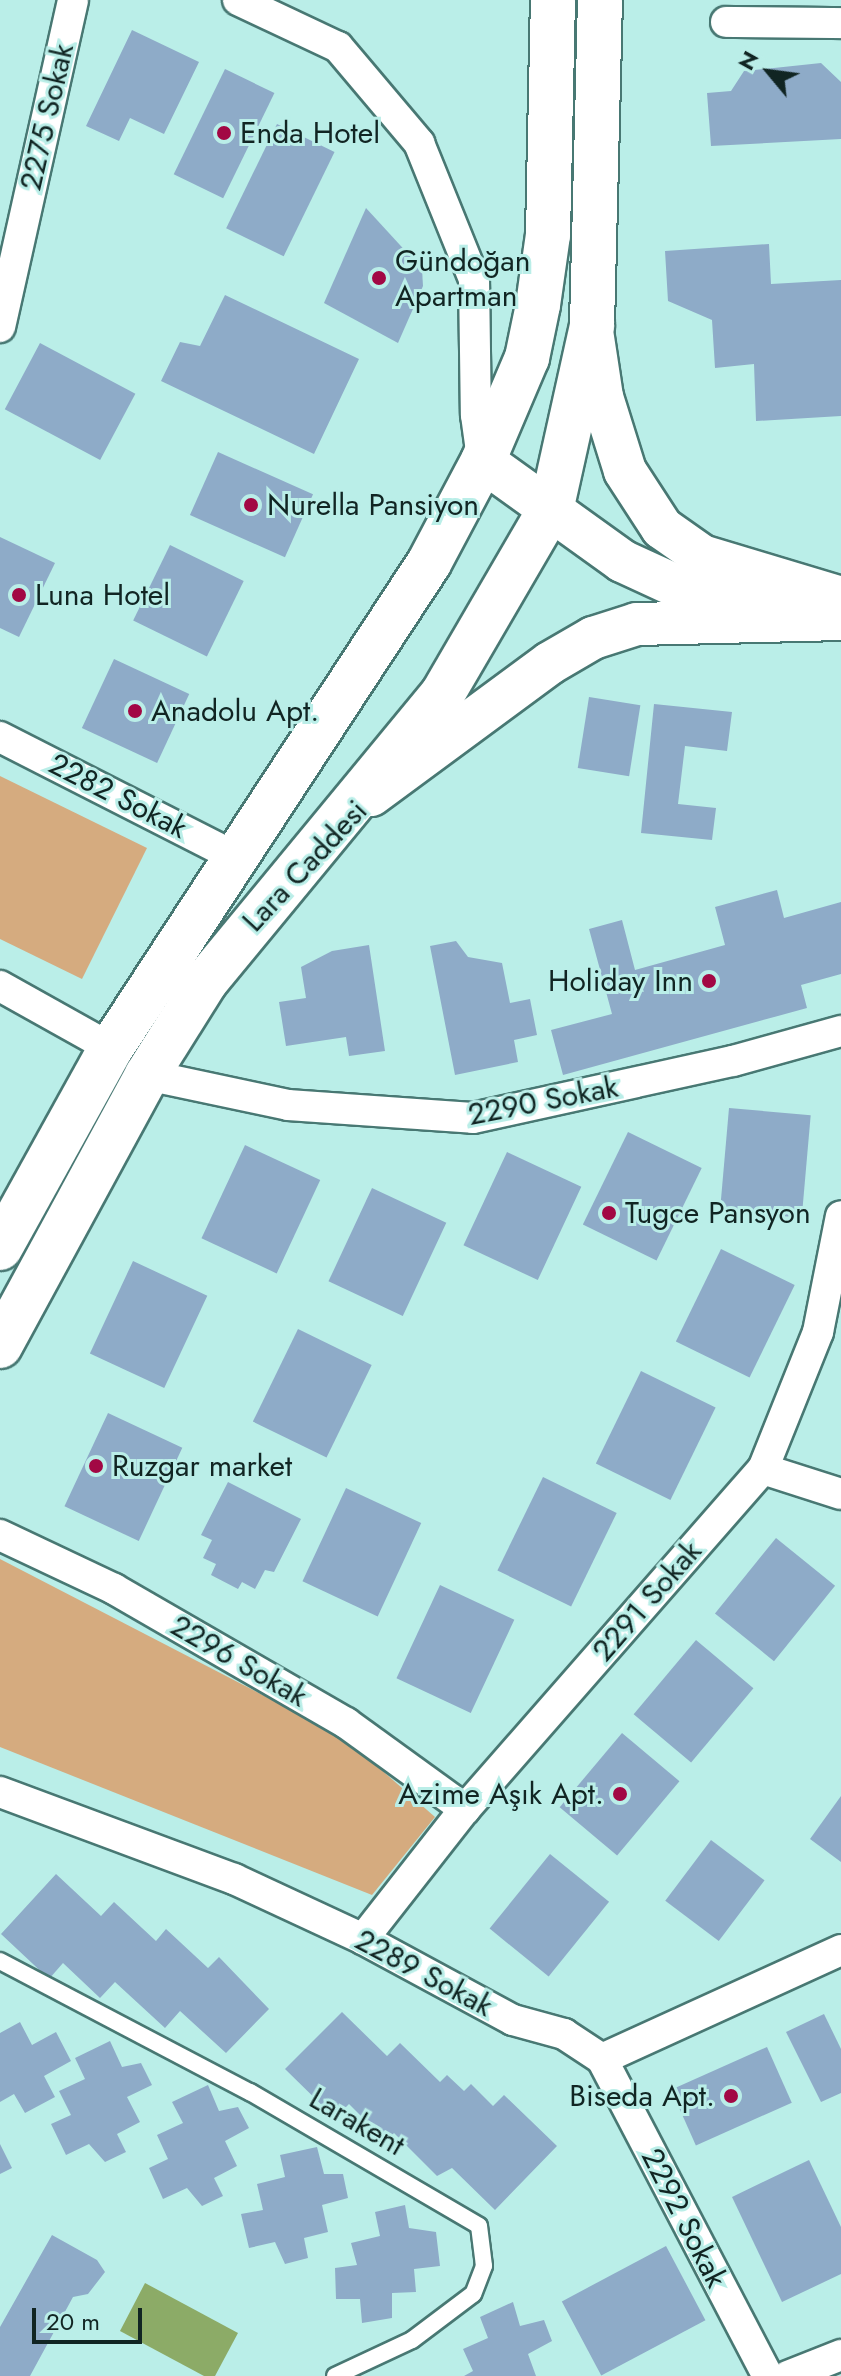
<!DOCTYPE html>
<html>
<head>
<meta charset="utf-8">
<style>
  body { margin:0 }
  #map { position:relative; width:841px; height:2376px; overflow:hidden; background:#baeee8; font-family:Jost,sans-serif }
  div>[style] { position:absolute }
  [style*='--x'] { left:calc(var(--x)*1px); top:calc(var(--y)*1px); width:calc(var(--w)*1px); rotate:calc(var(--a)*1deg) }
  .green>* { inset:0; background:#d5ab7f }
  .water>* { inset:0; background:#8cab67 }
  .building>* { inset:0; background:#8eabc8; transform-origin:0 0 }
  .roads { filter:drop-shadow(2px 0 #487873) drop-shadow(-2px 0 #487873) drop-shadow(0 2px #487873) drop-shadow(0 -2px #487873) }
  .lane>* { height:16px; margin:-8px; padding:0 8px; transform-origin:8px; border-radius:8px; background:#fff }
  .street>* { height:30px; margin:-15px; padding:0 15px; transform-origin:15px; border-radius:15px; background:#fff }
  .secondary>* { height:42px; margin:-21px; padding:0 21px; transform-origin:21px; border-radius:21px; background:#fff }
  .primary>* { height:44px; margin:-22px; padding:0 22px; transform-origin:22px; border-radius:22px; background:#fff }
  .dots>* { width:22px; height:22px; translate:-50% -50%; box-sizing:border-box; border:4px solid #baeee8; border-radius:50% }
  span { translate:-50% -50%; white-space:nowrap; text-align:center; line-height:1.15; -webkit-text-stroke:6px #baeee8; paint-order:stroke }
  .street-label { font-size:30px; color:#112523 }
  .poi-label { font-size:30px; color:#112523 }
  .left { translate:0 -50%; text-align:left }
  .right { translate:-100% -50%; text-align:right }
  .north { position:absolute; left:729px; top:32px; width:80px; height:80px; -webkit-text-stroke:6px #baeee8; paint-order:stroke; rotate:299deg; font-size:22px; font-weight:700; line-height:32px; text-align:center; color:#112523 }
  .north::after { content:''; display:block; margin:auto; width:28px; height:36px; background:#112523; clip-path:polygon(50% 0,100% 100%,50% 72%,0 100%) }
  .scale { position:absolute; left:32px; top:2308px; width:110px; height:36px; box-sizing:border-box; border:4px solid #112523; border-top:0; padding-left:10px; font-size:24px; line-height:28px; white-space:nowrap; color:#112523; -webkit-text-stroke:6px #baeee8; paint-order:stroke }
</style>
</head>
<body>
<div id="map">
  <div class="green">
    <i style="clip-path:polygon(0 776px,147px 848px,82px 979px,0 939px)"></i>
    <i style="clip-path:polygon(0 1559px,344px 1737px,435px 1817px,372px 1895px,0 1747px)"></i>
  </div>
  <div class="water">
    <i style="clip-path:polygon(145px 2283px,238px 2333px,215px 2376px,204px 2376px,120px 2331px)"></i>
  </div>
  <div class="building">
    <i style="clip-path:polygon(132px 30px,199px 62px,164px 134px,130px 118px,119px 141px,86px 126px)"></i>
    <i style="clip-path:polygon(821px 63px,841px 82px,841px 139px,711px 146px,707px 93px,731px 91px,744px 71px)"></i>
    <i style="left:225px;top:69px;width:55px;height:117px;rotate:26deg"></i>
    <i style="left:277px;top:124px;width:64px;height:116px;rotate:26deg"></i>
    <i style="clip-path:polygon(366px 208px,422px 269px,423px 286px,398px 343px,324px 303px)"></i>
    <i style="clip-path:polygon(769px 244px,771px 284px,841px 280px,841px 416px,756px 421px,754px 364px,715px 368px,712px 320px,668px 301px,665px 251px)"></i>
    <i style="clip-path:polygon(225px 295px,359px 359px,314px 454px,161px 381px,180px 342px,200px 346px)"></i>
    <i style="left:40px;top:343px;width:108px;height:75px;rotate:28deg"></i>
    <i style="left:218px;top:452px;width:104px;height:69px;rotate:24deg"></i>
    <i style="clip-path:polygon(0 537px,55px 563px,19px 637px,0 628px)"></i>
    <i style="left:170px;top:545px;width:82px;height:84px;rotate:26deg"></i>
    <i style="left:114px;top:659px;width:83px;height:76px;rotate:25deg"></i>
    <i style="left:589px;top:697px;width:52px;height:72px;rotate:9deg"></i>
    <i style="clip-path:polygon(654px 704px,732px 712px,727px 751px,685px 746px,678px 804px,716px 808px,712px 840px,641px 833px)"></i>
    <i style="clip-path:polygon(777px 890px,784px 918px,841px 902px,841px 974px,801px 985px,807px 1008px,563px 1075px,551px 1030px,612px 1014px,589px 929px,622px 920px,635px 970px,725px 945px,715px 907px)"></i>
    <i style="clip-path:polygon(456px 941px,468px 957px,502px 963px,510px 1003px,530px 999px,537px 1035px,514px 1040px,518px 1062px,455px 1075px,430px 946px)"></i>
    <i style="clip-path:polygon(369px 945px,385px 1051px,349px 1056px,346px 1037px,286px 1046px,279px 1002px,306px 998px,301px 967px,332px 951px)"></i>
    <i style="left:729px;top:1108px;width:82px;height:103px;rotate:5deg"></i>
    <i style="left:628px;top:1132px;width:82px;height:103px;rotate:26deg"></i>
    <i style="left:245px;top:1145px;width:83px;height:103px;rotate:25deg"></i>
    <i style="left:507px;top:1152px;width:82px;height:103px;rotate:25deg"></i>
    <i style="left:372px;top:1188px;width:82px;height:103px;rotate:25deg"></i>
    <i style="left:721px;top:1249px;width:82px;height:103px;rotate:26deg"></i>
    <i style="left:133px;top:1261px;width:82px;height:102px;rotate:25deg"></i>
    <i style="left:298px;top:1329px;width:82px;height:103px;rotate:26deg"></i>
    <i style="left:641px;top:1371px;width:83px;height:103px;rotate:26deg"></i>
    <i style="left:108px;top:1413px;width:82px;height:103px;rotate:25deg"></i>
    <i style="left:543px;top:1477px;width:82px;height:104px;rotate:26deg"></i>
    <i style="clip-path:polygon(228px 1482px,301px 1519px,274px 1572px,265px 1570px,255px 1589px,242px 1582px,238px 1589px,211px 1575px,216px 1564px,203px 1558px,212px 1540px,201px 1535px)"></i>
    <i style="left:346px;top:1488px;width:83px;height:103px;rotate:25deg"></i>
    <i style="left:776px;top:1538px;width:76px;height:97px;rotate:39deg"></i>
    <i style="left:440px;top:1585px;width:82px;height:103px;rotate:25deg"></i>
    <i style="left:696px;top:1640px;width:75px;height:97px;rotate:40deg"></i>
    <i style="left:622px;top:1733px;width:75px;height:97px;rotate:40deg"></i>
    <i style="clip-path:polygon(841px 1796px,841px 1862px,810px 1839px)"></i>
    <i style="left:711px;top:1840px;width:67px;height:76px;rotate:37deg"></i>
    <i style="left:550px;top:1854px;width:76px;height:96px;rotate:39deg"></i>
    <i style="clip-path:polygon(56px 1874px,101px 1916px,114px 1902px,156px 1941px,166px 1929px,208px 1968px,219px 1957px,269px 2009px,226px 2053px,180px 2011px,165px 2028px,115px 1982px,100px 1998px,63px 1963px,49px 1979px,1px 1934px)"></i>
    <i style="clip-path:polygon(342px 2012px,387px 2056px,400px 2043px,440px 2082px,447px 2075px,464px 2091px,471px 2084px,493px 2106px,504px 2095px,557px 2146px,495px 2210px,452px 2168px,437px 2176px,394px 2133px,386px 2141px,349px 2104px,335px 2118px,285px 2069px)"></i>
    <i style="clip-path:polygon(824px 2014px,841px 2049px,841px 2093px,821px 2102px,786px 2032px)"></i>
    <i style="clip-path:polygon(20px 2022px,32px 2045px,56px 2032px,71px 2061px,44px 2076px,55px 2097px,25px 2113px,14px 2094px,0 2102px,0 2033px)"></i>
    <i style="clip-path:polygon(110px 2041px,122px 2067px,141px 2063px,152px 2085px,127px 2097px,140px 2122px,117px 2134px,126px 2152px,105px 2162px,89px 2144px,66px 2155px,51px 2124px,71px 2115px,59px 2091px,85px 2079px,75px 2058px)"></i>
    <i style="left:767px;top:2047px;width:61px;height:105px;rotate:66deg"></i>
    <i style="clip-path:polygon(208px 2085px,219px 2111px,238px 2107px,249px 2128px,225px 2141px,237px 2166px,214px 2178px,223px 2196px,202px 2206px,187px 2188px,163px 2199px,149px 2168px,168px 2159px,157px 2135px,183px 2123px,172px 2102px)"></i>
    <i style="clip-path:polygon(0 2144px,12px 2168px,0 2174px)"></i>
    <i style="clip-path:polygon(317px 2147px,324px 2174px,343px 2174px,348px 2198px,322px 2205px,328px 2232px,304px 2238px,308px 2258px,285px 2264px,275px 2242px,249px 2248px,241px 2214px,263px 2210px,257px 2184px,285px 2177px,280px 2155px)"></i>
    <i style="clip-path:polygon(809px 2160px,841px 2227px,841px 2274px,782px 2302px,732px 2197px)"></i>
    <i style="clip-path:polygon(405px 2205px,409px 2228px,436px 2232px,440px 2266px,414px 2269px,416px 2292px,392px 2293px,392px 2318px,362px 2323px,360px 2299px,336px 2299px,335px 2268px,357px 2265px,351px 2243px,380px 2236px,375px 2212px)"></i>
    <i style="clip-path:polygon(52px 2235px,97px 2260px,105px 2272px,88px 2294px,73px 2297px,30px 2376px,0 2376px,0 2327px)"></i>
    <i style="left:666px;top:2246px;width:84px;height:118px;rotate:62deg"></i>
    <i style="clip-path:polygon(513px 2302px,520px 2326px,544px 2320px,552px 2341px,528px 2354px,536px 2376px,464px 2376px,473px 2371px,463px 2349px,488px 2338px,480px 2317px)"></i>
  </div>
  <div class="roads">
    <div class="lane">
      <i style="--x:0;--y:1961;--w:282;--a:27.7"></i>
      <i style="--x:250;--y:2092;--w:265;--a:30.3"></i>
      <i style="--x:479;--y:2226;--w:40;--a:82.9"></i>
      <i style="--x:484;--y:2266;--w:30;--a:111"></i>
      <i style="--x:473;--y:2294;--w:76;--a:143"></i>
      <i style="--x:412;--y:2340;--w:85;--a:154.9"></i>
    </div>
    <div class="street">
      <i style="--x:238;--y:0;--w:110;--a:25.2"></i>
      <i style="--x:338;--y:47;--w:126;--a:49.8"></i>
      <i style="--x:419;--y:143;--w:147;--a:68"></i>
      <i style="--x:474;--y:279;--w:136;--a:89.2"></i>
      <i style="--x:476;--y:415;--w:43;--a:82.1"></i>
      <i style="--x:726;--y:22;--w:115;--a:0.5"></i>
      <i style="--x:0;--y:327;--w:335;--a:-77.4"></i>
      <i style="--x:0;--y:737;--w:265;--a:27"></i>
      <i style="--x:0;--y:986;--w:127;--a:29.2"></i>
      <i style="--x:147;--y:1075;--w:144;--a:12"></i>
      <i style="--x:288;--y:1105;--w:185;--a:4"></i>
      <i style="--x:473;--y:1118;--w:266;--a:-12.4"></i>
      <i style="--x:733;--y:1061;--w:112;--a:-15.5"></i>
      <i style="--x:763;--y:1469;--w:82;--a:17.8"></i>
      <i style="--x:0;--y:1535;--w:126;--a:25.3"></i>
      <i style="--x:114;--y:1589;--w:268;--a:30"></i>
      <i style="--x:346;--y:1723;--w:147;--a:35.9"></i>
      <i style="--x:0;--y:1792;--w:250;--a:20.4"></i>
      <i style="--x:234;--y:1879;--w:142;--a:24.9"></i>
      <i style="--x:363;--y:1939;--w:170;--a:28.4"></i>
      <i style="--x:513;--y:2020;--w:53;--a:15.4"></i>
      <i style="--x:564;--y:2034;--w:45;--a:33.3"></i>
      <i style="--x:602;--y:2059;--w:263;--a:-24.5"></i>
      <i style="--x:363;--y:1939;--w:165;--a:-51.9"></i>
      <i style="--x:465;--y:1809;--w:452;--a:-48.8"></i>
      <i style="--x:763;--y:1469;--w:148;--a:-68.1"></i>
      <i style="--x:818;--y:1332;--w:118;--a:-78.8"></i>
      <i style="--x:602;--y:2059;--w:358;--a:62.4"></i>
      <i style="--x:788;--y:2376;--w:57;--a:-21.6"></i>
    </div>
    <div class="secondary">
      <i style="--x:592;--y:331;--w:67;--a:81.4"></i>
      <i style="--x:602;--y:397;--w:77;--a:72.7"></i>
      <i style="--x:625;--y:471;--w:68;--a:57"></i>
      <i style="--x:662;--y:528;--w:49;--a:35"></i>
      <i style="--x:702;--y:556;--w:145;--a:16.8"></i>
      <i style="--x:483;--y:461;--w:171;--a:35.7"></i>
      <i style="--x:622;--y:561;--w:65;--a:24.6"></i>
      <i style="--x:681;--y:588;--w:87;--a:8.6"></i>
      <i style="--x:371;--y:795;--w:222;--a:-36.4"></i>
      <i style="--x:550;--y:663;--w:50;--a:-30.2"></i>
      <i style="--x:593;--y:638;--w:46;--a:-17.7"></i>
      <i style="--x:637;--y:624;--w:204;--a:-1.4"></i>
    </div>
    <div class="primary">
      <i style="--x:0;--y:1248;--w:229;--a:-61"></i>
      <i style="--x:111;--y:1048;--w:580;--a:-56.75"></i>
      <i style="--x:429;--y:563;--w:115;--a:-62.1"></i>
      <i style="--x:483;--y:461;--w:112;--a:-66.9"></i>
      <i style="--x:527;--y:358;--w:54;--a:-78.3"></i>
      <i style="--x:538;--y:305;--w:71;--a:-81.9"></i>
      <i style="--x:548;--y:235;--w:235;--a:-88.8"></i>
      <i style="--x:0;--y:1346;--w:308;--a:-61.5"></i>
      <i style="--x:147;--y:1075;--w:111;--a:-57.9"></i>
      <i style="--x:206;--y:981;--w:371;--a:-50.5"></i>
      <i style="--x:442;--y:695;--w:219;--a:-59.8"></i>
      <i style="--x:552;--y:506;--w:185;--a:-77.5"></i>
      <i style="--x:592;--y:325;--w:325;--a:-88.6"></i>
    </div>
  </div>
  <div class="dots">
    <i style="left:224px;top:133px;background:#a20844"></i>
    <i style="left:379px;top:278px;background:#a20844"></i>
    <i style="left:251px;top:505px;background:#a20844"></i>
    <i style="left:19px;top:595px;background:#a20844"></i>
    <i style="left:135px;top:711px;background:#a20844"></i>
    <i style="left:709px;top:981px;background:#a20844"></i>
    <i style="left:609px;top:1213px;background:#a20844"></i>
    <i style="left:96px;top:1466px;background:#a20844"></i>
    <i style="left:620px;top:1794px;background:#a20844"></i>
    <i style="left:731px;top:2096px;background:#a20844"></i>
  </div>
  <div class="street-label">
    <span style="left:47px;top:117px;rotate:-77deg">2275 Sokak</span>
    <span style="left:118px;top:796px;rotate:27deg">2282 Sokak</span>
    <span style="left:305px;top:866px;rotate:-47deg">Lara Caddesi</span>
    <span style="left:543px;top:1101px;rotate:-11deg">2290 Sokak</span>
    <span style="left:647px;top:1601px;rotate:-49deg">2291 Sokak</span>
    <span style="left:239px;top:1661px;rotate:30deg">2296 Sokak</span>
    <span style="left:424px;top:1973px;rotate:28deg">2289 Sokak</span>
    <span style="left:357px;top:2122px;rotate:30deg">Larakent</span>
    <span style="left:684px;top:2218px;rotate:63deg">2292 Sokak</span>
  </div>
  <div class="poi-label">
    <span class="left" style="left:240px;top:133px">Enda Hotel</span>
    <span class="left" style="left:395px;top:278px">Gündoğan<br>Apartman</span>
    <span class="left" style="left:267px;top:505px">Nurella Pansiyon</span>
    <span class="left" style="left:35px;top:595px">Luna Hotel</span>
    <span class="left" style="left:151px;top:711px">Anadolu Apt.</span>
    <span class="right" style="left:693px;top:981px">Holiday Inn</span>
    <span class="left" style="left:625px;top:1213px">Tugce Pansyon</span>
    <span class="left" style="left:112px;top:1466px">Ruzgar market</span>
    <span class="right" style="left:604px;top:1794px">Azime Aşık Apt.</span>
    <span class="right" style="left:715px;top:2096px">Biseda Apt.</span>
  </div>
  <div class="north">N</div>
  <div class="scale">20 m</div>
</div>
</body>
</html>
